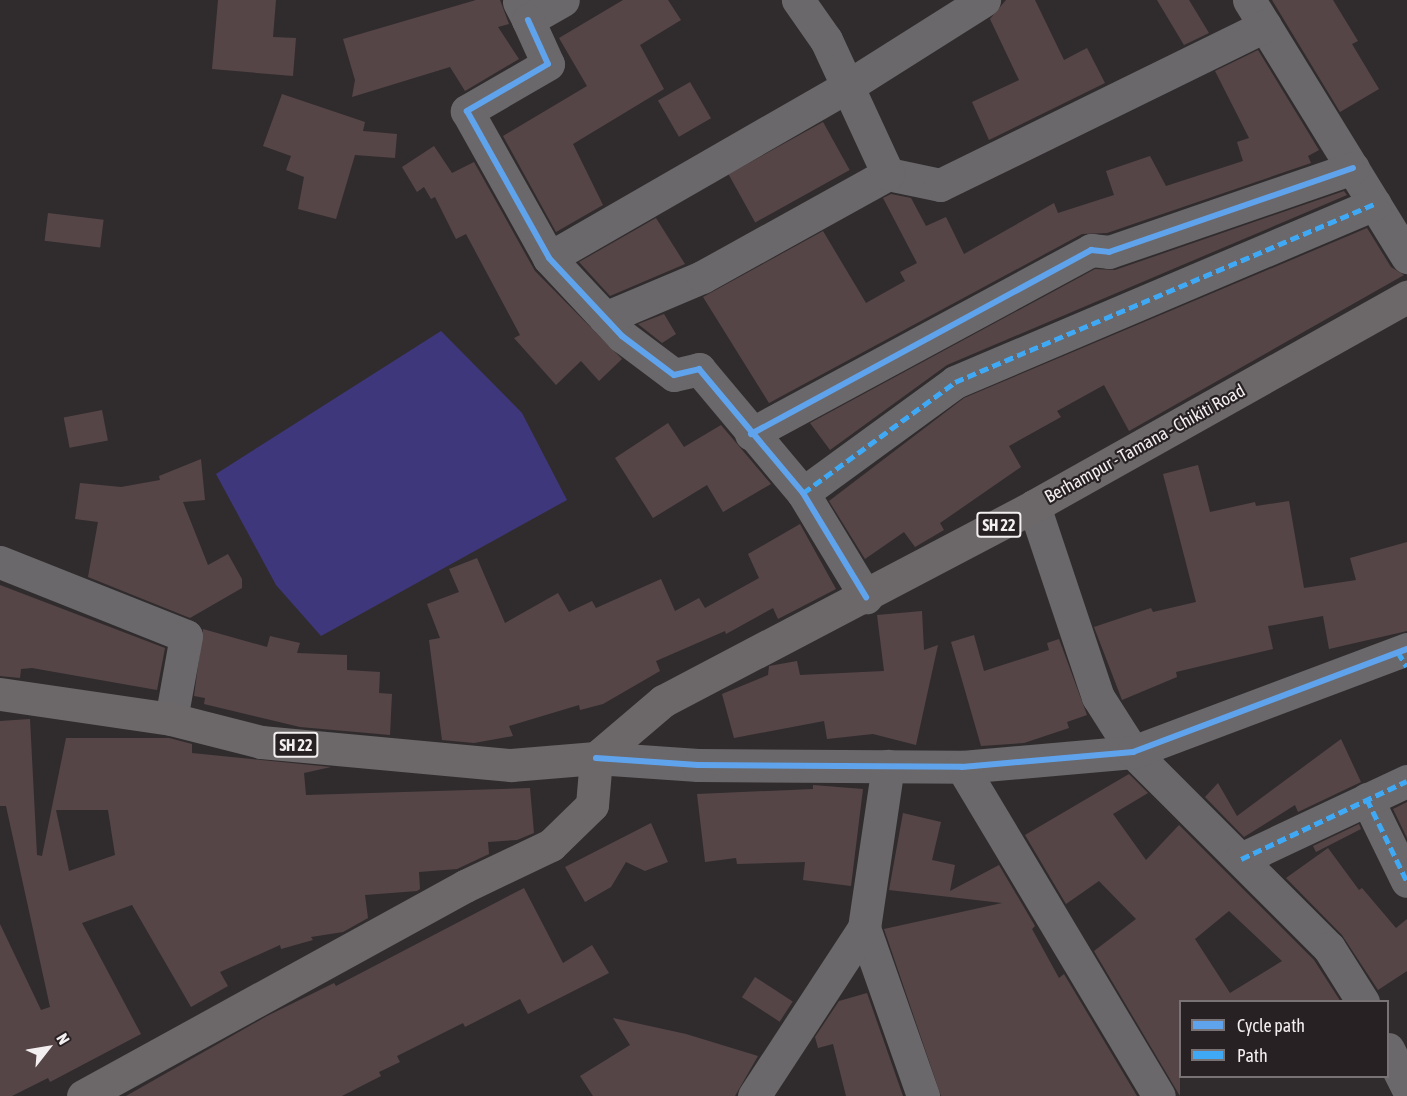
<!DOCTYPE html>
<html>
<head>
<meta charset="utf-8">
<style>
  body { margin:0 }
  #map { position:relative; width:1407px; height:1096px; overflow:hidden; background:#302c2e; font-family:"Asap Condensed",sans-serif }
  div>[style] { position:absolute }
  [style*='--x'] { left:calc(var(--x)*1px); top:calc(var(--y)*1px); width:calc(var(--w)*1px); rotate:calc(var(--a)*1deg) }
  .water>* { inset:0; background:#3f377b }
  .building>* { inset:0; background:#564547; transform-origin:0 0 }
  .street>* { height:33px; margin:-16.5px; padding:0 16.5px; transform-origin:16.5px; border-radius:16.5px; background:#6a686a }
  .primary>* { height:33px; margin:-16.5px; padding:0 16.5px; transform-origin:16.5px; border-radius:16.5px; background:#6c686a }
  .quiet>* { height:4.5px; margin-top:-2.25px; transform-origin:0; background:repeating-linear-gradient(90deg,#3fa9f5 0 9px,transparent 0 13.5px) }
  .cycleway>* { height:6px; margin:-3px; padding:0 3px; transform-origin:3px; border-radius:3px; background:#60a3ed }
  span { translate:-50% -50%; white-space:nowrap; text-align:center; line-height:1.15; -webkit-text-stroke:4.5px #272124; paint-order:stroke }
  .shield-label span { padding:2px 4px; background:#272124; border:2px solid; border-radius:4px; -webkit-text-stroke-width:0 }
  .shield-label { font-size:16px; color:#f3eef0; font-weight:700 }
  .street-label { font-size:18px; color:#f3eef0 }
  .legend { position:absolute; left:1179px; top:1000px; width:210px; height:78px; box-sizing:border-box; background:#272124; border:2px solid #797376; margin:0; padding:8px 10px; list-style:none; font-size:18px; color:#f3eef0 }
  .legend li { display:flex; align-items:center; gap:12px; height:30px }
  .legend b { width:30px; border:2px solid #797376 }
  .north { position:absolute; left:18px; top:1018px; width:60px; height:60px; -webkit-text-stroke:4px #272124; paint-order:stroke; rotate:59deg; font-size:16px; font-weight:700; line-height:24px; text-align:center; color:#f3eef0 }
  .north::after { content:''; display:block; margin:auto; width:21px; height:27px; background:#f3eef0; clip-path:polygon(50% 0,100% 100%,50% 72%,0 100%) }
</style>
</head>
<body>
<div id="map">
  <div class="water">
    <i style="clip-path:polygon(441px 331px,522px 413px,567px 500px,321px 636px,276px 585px,216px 474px)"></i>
  </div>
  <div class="building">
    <i style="clip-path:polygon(218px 0,276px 0,273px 37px,296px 38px,293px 76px,212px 69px)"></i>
    <i style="clip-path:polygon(476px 0,500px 0,509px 24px,498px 27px,519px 59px,465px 91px,450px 67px,352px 97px,355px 80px,343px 39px)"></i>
    <i style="clip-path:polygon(623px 0,668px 0,681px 20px,640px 45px,664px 89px,573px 144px,603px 205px,556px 232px,503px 136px,587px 86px,559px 38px)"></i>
    <i style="clip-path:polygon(1035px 0,1064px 60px,1087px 48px,1105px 83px,989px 140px,972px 102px,1019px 80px,990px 19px,1006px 0)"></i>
    <i style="clip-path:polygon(1157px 0,1189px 0,1209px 33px,1184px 45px)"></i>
    <i style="clip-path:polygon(1272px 0,1333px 0,1358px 41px,1352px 44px,1379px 89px,1340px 112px)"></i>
    <i style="clip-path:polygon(1258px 50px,1319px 150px,1308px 156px,1311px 163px,1107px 233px,1082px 234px,769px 403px,703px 297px,823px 231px,866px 303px,905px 281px,900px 272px,917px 263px,883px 198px,891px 194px,911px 198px,926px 226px,946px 217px,964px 254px,1054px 203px,1058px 213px,1114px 195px,1106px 171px,1150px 156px,1166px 186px,1243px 161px,1237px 142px,1249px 138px,1215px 71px)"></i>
    <i style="left:690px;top:82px;width:42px;height:37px;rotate:60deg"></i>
    <i style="clip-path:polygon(282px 94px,365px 122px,363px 131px,397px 134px,395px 158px,355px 155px,336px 219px,298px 209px,304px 177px,286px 170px,291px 156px,263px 146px)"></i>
    <i style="left:823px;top:122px;width:55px;height:108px;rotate:61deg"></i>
    <i style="clip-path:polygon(434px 146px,452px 173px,474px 162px,535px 271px,622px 359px,599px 381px,581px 361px,556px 385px,514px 338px,520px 335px,466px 234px,456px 239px,435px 197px,431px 199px,424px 187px,417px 192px,402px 167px)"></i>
    <i style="clip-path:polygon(1344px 191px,1347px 195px,947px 365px,830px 450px,810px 423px,1095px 269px,1115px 270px)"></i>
    <i style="left:48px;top:213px;width:56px;height:28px;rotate:7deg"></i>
    <i style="clip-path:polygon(656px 218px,685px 264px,610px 296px,579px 262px)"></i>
    <i style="clip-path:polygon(1367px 228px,1391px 267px,1404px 275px,1129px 431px,1104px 385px,1057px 411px,1061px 417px,1009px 446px,1021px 467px,940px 523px,944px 530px,915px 547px,904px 532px,865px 559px,829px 501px,964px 398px)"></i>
    <i style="clip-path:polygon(664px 314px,676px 334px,662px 343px,638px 324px)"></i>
    <i style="left:102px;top:410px;width:31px;height:39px;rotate:79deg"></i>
    <i style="clip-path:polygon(668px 423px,684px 447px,721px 425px,771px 484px,723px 512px,707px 485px,653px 518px,615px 458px)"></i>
    <i style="clip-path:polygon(201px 459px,205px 500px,183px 502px,208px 565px,228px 554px,242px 579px,242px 588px,190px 618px,88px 577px,98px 522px,75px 519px,80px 483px,121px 487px,160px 480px,159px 476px)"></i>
    <i style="clip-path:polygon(1198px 465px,1210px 512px,1255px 502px,1256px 506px,1289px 501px,1304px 588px,1356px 580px,1350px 558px,1407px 542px,1407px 631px,1329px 649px,1323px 616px,1268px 626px,1273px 649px,1176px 672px,1177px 677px,1122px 700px,1094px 627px,1151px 608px,1153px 612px,1196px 602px,1163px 474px)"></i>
    <i style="clip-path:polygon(800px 524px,836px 589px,778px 619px,773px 608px,726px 634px,725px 631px,656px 661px,660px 671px,603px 704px,580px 710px,579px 705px,509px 726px,513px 736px,474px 743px,442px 740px,429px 640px,440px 638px,427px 604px,459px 592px,449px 569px,477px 558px,505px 623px,558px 593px,569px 612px,592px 601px,596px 608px,661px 579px,675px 611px,699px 598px,705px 608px,759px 578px,748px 554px)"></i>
    <i style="clip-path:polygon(0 585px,165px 648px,157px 690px,32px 668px,21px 669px,20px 678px,0 676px)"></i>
    <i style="clip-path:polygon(922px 611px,924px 650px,938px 645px,916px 745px,873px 734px,827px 739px,824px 721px,734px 738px,722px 694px,768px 675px,769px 666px,797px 661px,800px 675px,884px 671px,877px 615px)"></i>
    <i style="clip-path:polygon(203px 629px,267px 647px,270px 636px,300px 643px,297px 653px,347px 655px,347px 670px,380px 672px,379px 693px,392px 694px,390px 735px,300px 727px,204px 704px,205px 698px,194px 696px)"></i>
    <i style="clip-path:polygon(974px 635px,984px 671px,1049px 650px,1047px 643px,1059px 639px,1087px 715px,1067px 722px,1069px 728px,1024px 743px,981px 746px,951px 642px)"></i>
    <i style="clip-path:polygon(evenodd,30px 719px,37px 855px,42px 856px,66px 738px,169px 738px,192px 744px,192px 753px,331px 767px,304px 773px,306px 795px,530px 788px,534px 833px,517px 840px,488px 842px,489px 854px,457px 869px,419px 872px,420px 889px,417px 891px,365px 895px,368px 918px,343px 932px,311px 937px,313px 940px,281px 949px,280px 945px,220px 972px,228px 986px,191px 1007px,132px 905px,82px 923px,141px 1034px,50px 1082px,48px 1078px,12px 1096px,0 1096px,0 924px,41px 1010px,50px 1007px,6px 806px,0 806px,0 721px,30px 719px,56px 810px,108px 810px,115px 855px,69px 871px,56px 810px)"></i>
    <i style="clip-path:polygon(1341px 739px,1361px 782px,1298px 812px,1295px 805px,1244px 837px,1205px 797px,1218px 783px,1237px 816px)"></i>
    <i style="clip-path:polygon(evenodd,1129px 774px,1148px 793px,1113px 814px,1146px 860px,1179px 825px,1314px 960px,1341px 1002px,1180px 1002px,1180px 1096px,1094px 951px,1136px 919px,1099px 881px,1066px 904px,1025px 835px,1129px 774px,1229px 911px,1282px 961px,1230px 993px,1195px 939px,1229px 911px)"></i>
    <i style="clip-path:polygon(813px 785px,863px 789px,851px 886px,803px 880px,805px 862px,737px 864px,736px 858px,705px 862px,697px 794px,813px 789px)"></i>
    <i style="clip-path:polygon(1407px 802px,1407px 838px,1393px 809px)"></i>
    <i style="clip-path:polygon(903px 813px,941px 822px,932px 860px,955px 865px,950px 891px,999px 865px,1035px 926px,1032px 929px,1059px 978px,1064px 974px,1137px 1096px,941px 1096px,884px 929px,1002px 903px,889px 890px)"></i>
    <i style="clip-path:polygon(651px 823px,668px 862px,645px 871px,626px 862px,611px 887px,585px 902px,565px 867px)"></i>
    <i style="clip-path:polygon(1359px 824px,1361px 829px,1316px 852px,1313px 846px)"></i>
    <i style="clip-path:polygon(1328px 848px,1359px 890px,1362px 888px,1396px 928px,1407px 919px,1407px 971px,1378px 990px,1342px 935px,1286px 878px)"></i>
    <i style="clip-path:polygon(524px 888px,563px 963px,592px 945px,609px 973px,528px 1014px,520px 999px,465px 1027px,463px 1023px,397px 1056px,400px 1062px,379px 1072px,381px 1076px,342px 1096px,126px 1096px,267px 1016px,334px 983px,336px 986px)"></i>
    <i style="left:755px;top:977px;width:45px;height:24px;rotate:33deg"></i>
    <i style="clip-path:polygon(867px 993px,903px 1096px,846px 1096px,833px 1044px,818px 1048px,815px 1037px,839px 1001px)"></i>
    <i style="clip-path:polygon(613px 1018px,686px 1034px,758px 1056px,735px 1096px,593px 1096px,580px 1076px,630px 1045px)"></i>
  </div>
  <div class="street">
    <i style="--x:1249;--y:0;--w:302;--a:58.4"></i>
    <i style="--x:519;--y:2;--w:20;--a:63"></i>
    <i style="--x:528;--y:20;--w:40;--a:-29.7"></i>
    <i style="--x:528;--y:20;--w:48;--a:65.6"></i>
    <i style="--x:548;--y:64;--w:94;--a:149.9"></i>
    <i style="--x:467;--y:111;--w:168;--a:60.8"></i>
    <i style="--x:549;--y:258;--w:107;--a:46.9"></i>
    <i style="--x:622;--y:336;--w:65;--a:36.9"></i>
    <i style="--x:674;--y:375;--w:26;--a:-13"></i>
    <i style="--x:699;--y:369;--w:162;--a:50"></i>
    <i style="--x:803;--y:493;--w:122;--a:58.8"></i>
    <i style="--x:888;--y:174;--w:53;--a:11.9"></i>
    <i style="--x:940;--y:185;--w:362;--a:-26.1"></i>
    <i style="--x:549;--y:258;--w:345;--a:-29.9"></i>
    <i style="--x:848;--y:86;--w:161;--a:-32.3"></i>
    <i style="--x:605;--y:318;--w:105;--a:-22.9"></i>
    <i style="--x:702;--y:277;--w:213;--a:-29"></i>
    <i style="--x:888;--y:174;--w:148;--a:-114.8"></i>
    <i style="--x:826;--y:40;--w:49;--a:-125"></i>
    <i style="--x:751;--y:434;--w:387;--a:-28.4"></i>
    <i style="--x:1091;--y:250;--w:18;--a:6"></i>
    <i style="--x:1109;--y:252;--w:258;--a:-19"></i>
    <i style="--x:803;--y:493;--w:188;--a:-36.1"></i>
    <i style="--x:955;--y:382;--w:456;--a:-23"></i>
    <i style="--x:1034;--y:506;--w:201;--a:71.5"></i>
    <i style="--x:1098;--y:697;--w:65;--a:57.5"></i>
    <i style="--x:1133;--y:752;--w:277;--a:45"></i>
    <i style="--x:1329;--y:948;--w:64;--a:57.8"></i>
    <i style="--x:0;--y:562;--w:200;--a:21.7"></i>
    <i style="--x:186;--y:636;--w:84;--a:100.2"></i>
    <i style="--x:596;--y:758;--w:102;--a:3.9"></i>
    <i style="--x:698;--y:765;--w:264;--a:0.4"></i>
    <i style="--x:962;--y:767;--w:172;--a:-5"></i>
    <i style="--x:1133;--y:752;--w:293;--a:-20.6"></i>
    <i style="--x:962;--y:767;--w:383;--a:59.1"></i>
    <i style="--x:1367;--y:799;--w:91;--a:64"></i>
    <i style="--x:1241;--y:859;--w:183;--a:-25.2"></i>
    <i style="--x:864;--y:928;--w:178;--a:70.6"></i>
    <i style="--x:1388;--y:1049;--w:42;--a:63.4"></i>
    <i style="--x:754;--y:1096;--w:201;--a:-56.8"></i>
    <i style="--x:864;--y:928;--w:164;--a:-81.6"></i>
  </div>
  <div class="primary">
    <i style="--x:0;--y:694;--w:173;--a:8.3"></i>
    <i style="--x:171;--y:719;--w:93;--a:14.3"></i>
    <i style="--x:261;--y:742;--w:251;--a:5.3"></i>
    <i style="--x:511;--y:765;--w:85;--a:-4.7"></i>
    <i style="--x:596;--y:758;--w:88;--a:-40.4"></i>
    <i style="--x:663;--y:701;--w:419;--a:-27.7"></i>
    <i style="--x:1034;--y:506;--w:428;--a:-29.3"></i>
    <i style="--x:83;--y:1096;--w:436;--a:-28.8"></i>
    <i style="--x:465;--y:886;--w:95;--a:-25.5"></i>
    <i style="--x:551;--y:845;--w:57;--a:-44.3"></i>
    <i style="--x:592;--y:805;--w:47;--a:-85.1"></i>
  </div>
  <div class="quiet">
    <i style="--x:803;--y:493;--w:188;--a:-36.1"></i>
    <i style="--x:955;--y:382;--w:456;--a:-23"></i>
    <i style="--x:1398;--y:652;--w:17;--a:59"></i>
    <i style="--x:1367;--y:799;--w:91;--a:64"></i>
    <i style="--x:1241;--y:859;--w:183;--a:-25.2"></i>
  </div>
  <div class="cycleway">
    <i style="--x:528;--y:20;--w:48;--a:65.6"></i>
    <i style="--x:548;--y:64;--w:94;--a:149.9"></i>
    <i style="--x:467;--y:111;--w:168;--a:60.8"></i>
    <i style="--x:549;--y:258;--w:107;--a:46.9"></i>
    <i style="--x:622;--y:336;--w:65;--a:36.9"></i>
    <i style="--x:674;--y:375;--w:26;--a:-13"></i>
    <i style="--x:699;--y:369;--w:162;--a:50"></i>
    <i style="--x:803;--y:493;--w:122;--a:58.8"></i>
    <i style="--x:751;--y:434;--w:387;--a:-28.4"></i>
    <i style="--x:1091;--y:250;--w:18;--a:6"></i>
    <i style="--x:1109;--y:252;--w:258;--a:-19"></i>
    <i style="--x:596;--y:758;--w:102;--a:3.9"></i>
    <i style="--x:698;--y:765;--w:264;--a:0.4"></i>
    <i style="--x:962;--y:767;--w:172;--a:-5"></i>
    <i style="--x:1133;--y:752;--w:293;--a:-20.6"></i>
  </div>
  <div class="shield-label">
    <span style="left:999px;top:525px">SH 22</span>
    <span style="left:296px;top:745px">SH 22</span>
  </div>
  <div class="street-label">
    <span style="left:1145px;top:444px;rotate:-29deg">Berhampur - Tamana - Chikiti Road</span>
  </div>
  <ul class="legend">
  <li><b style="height:8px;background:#60a3ed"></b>Cycle path</li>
  <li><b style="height:8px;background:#3fa9f5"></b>Path</li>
  </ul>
  <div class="north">N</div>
</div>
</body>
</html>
